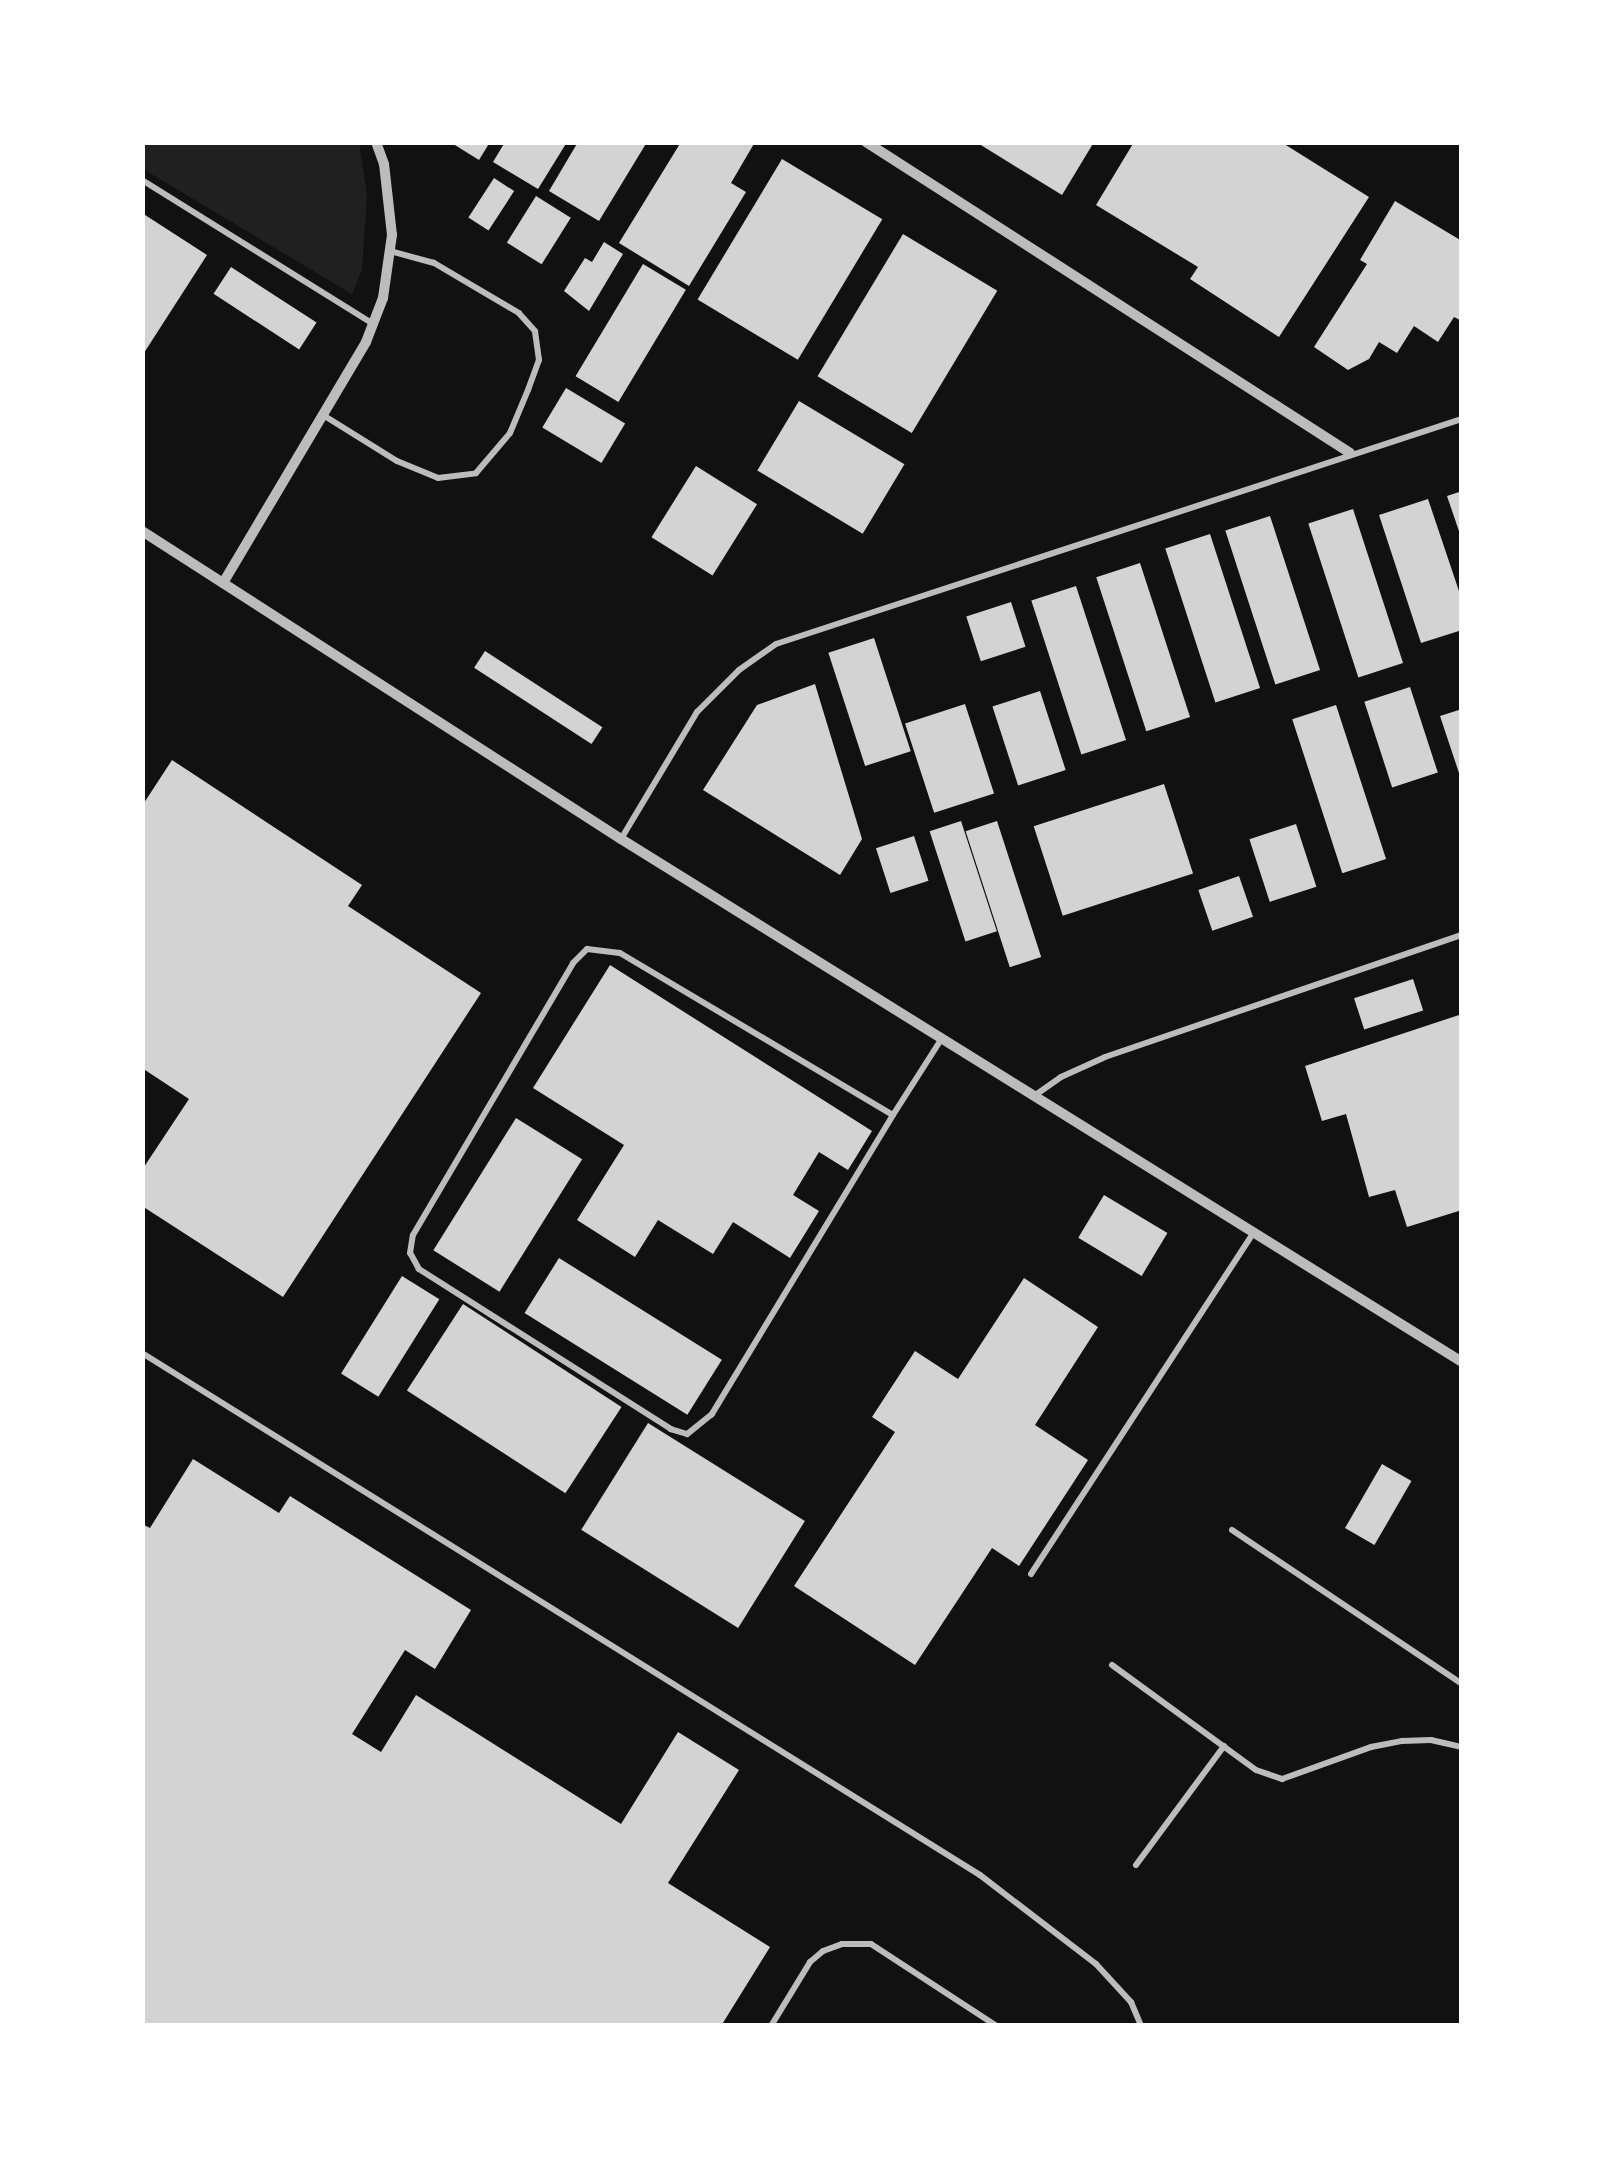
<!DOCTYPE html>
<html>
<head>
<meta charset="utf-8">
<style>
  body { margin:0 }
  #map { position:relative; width:1604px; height:2168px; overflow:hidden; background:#111; font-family:Arial,sans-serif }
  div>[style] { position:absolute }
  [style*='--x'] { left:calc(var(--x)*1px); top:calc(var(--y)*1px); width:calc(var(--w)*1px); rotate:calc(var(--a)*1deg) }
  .green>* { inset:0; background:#202020 }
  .building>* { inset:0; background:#d3d3d3; transform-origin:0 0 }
  .service>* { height:6px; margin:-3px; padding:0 3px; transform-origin:3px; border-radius:3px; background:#bcbcbc }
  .minor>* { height:10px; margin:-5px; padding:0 5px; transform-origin:5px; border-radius:5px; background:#bcbcbc }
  span { translate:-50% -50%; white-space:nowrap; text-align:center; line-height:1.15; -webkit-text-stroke:8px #fff; paint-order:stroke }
  .frame { position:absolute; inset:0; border:145px solid #fff; pointer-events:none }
</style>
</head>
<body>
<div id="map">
  <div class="green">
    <i style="clip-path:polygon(142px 143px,359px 143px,367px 194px,362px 270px,352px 294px,143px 169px)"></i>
  </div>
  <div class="building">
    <i style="clip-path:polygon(450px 142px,490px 142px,479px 160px)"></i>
    <i style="clip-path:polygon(505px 142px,567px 142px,538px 189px,493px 162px)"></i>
    <i style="clip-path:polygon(578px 142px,647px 142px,599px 221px,549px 191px)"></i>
    <i style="clip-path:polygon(681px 142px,755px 142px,731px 183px,746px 192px,689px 286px,619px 243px)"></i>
    <i style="clip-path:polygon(976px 142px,1094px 142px,1062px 195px)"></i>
    <i style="clip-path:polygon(1134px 142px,1281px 142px,1369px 197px,1279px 337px,1190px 279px,1198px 267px,1096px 205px)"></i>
    <i style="left:782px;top:159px;width:117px;height:164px;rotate:31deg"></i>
    <i style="left:494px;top:178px;width:24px;height:47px;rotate:33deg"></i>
    <i style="left:536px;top:196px;width:41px;height:55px;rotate:32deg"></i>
    <i style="clip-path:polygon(1395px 201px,1462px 241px,1462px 321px,1454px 317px,1438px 342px,1414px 326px,1397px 353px,1379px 342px,1369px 359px,1348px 370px,1314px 347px,1367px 264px,1360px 260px)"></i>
    <i style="clip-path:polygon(142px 213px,207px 255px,142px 356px)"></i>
    <i style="left:903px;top:234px;width:110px;height:166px;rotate:31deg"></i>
    <i style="clip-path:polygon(604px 242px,623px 254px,589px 311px,564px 291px,585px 258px,592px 262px)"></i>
    <i style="left:643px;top:264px;width:50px;height:131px;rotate:31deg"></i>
    <i style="left:231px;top:267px;width:102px;height:32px;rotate:33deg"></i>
    <i style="left:566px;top:388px;width:69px;height:46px;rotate:31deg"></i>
    <i style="left:799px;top:401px;width:123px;height:81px;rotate:31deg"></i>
    <i style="left:696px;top:466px;width:72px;height:84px;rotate:32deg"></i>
    <i style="clip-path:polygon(1462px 491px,1462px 537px,1461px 537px,1447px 496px)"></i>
    <i style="clip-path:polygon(1428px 499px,1462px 600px,1462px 630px,1421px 643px,1379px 515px)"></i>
    <i style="left:1353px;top:509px;width:162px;height:47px;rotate:72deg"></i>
    <i style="left:1270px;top:516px;width:162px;height:47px;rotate:72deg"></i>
    <i style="left:1210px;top:534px;width:162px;height:47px;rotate:72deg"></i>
    <i style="left:1140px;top:563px;width:162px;height:46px;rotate:72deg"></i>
    <i style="left:1076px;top:586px;width:162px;height:47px;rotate:72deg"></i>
    <i style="left:1011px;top:602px;width:47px;height:47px;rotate:72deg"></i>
    <i style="left:874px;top:638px;width:119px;height:48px;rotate:72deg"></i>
    <i style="left:485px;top:651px;width:140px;height:20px;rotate:33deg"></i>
    <i style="clip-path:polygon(815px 684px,862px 839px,840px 875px,703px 790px,757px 705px)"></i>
    <i style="left:1410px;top:687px;width:90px;height:48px;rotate:72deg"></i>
    <i style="left:1040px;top:691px;width:83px;height:50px;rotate:72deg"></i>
    <i style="left:965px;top:704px;width:94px;height:63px;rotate:72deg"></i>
    <i style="left:1336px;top:705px;width:162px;height:46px;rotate:72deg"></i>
    <i style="clip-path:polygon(1462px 709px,1462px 779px,1461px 779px,1440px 716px)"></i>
    <i style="clip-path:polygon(172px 760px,362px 885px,348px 906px,481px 993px,283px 1297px,142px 1206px,142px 1170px,189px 1099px,142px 1068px,142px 806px)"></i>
    <i style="left:1164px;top:784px;width:94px;height:137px;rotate:72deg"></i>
    <i style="left:961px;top:821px;width:116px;height:33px;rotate:72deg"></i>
    <i style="left:997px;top:821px;width:143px;height:33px;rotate:72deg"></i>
    <i style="left:1296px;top:824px;width:66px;height:49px;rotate:72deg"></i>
    <i style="left:914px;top:836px;width:47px;height:40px;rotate:72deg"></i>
    <i style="left:1239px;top:876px;width:43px;height:43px;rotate:71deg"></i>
    <i style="clip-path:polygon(610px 965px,872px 1131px,848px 1170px,819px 1152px,793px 1195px,819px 1211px,790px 1258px,733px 1222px,713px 1254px,658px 1220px,635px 1257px,577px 1220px,624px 1145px,533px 1088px)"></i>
    <i style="left:1413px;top:979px;width:33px;height:62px;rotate:72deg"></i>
    <i style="clip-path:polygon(1462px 1014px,1462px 1210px,1407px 1227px,1395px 1190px,1369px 1197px,1346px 1114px,1322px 1121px,1305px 1066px)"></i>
    <i style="left:516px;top:1118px;width:78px;height:156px;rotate:32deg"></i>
    <i style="left:1104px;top:1195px;width:74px;height:50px;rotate:31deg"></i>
    <i style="left:559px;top:1258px;width:192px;height:65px;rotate:32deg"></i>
    <i style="left:402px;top:1276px;width:44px;height:115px;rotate:32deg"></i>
    <i style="clip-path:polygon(1024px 1278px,1098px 1327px,1035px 1425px,1088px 1460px,1019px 1566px,992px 1548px,915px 1665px,794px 1586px,895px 1432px,872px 1417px,915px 1351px,958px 1379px)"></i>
    <i style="left:463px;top:1304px;width:189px;height:103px;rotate:33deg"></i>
    <i style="left:648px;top:1423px;width:185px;height:126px;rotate:32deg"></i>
    <i style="clip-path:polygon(193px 1459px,279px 1513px,290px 1496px,471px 1610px,435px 1669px,405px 1650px,352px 1734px,381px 1752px,416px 1695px,621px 1824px,678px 1732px,739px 1770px,668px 1883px,770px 1947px,721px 2026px,142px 2026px,142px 1524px,150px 1528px)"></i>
    <i style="left:1382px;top:1464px;width:34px;height:74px;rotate:30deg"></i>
  </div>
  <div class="service">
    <i style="--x:142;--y:180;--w:272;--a:31.9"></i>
    <i style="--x:323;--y:415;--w:87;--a:31.9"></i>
    <i style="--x:397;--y:461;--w:44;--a:22.5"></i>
    <i style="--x:438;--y:478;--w:38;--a:-7"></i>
    <i style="--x:476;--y:473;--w:52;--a:-49.6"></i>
    <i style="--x:510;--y:433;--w:47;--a:-67.3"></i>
    <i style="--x:528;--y:390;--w:32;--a:-70"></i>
    <i style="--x:539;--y:360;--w:29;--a:-98"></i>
    <i style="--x:535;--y:331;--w:24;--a:-132"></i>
    <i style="--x:519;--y:313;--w:99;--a:-149.5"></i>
    <i style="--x:434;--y:263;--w:46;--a:-164.7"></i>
    <i style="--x:621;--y:839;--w:148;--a:-59.1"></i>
    <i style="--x:697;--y:712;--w:59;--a:-45"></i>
    <i style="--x:739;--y:670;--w:45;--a:-35.1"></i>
    <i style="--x:776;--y:644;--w:722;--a:-18.16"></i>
    <i style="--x:1034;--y:1096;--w:33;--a:-35"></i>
    <i style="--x:1061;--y:1077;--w:48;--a:-24.4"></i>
    <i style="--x:1105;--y:1057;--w:377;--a:-18.9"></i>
    <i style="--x:893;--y:1115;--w:350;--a:121.2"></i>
    <i style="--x:712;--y:1414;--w:32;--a:141"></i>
    <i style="--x:687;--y:1434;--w:17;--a:-163"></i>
    <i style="--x:671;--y:1429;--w:299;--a:-147.6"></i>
    <i style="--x:419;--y:1269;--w:18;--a:-119"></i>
    <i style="--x:410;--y:1253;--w:18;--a:-81"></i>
    <i style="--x:413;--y:1235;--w:316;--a:-59.5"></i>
    <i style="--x:573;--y:963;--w:20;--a:-45"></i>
    <i style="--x:587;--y:949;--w:33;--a:7"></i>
    <i style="--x:620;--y:953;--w:317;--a:30.7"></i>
    <i style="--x:893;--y:1115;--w:91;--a:-57.5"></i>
    <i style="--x:142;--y:1353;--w:987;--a:31.92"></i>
    <i style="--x:980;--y:1875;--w:146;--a:37.5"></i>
    <i style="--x:1096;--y:1964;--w:52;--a:47.4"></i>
    <i style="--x:1131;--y:2002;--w:26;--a:67"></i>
    <i style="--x:1232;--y:1530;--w:277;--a:33.8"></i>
    <i style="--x:1031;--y:1574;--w:407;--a:-56.9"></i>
    <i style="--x:1112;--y:1665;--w:178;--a:36.1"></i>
    <i style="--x:1256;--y:1770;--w:28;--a:19"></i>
    <i style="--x:1282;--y:1779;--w:95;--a:-19.8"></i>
    <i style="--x:1371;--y:1747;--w:32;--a:-11"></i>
    <i style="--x:1402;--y:1741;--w:29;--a:-2"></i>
    <i style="--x:1431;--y:1740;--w:32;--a:13"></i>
    <i style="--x:1136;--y:1865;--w:148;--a:-53.5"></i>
    <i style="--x:771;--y:2026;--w:75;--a:-58.6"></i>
    <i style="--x:810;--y:1962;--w:17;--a:-40"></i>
    <i style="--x:823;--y:1951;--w:20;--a:-20"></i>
    <i style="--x:842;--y:1944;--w:29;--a:0"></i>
    <i style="--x:871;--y:1944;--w:150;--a:33.1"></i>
  </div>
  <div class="minor">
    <i style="--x:866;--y:142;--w:575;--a:32.72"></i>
    <i style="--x:142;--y:531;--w:569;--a:32.74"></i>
    <i style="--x:621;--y:839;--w:990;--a:31.88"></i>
    <i style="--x:223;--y:583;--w:280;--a:-59.3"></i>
    <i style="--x:366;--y:342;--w:47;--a:-68.9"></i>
    <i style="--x:383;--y:298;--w:64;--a:-81.9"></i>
    <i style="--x:392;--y:235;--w:71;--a:-96.4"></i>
    <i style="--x:384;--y:164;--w:23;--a:-110"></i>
  </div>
  <div class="frame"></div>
</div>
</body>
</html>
